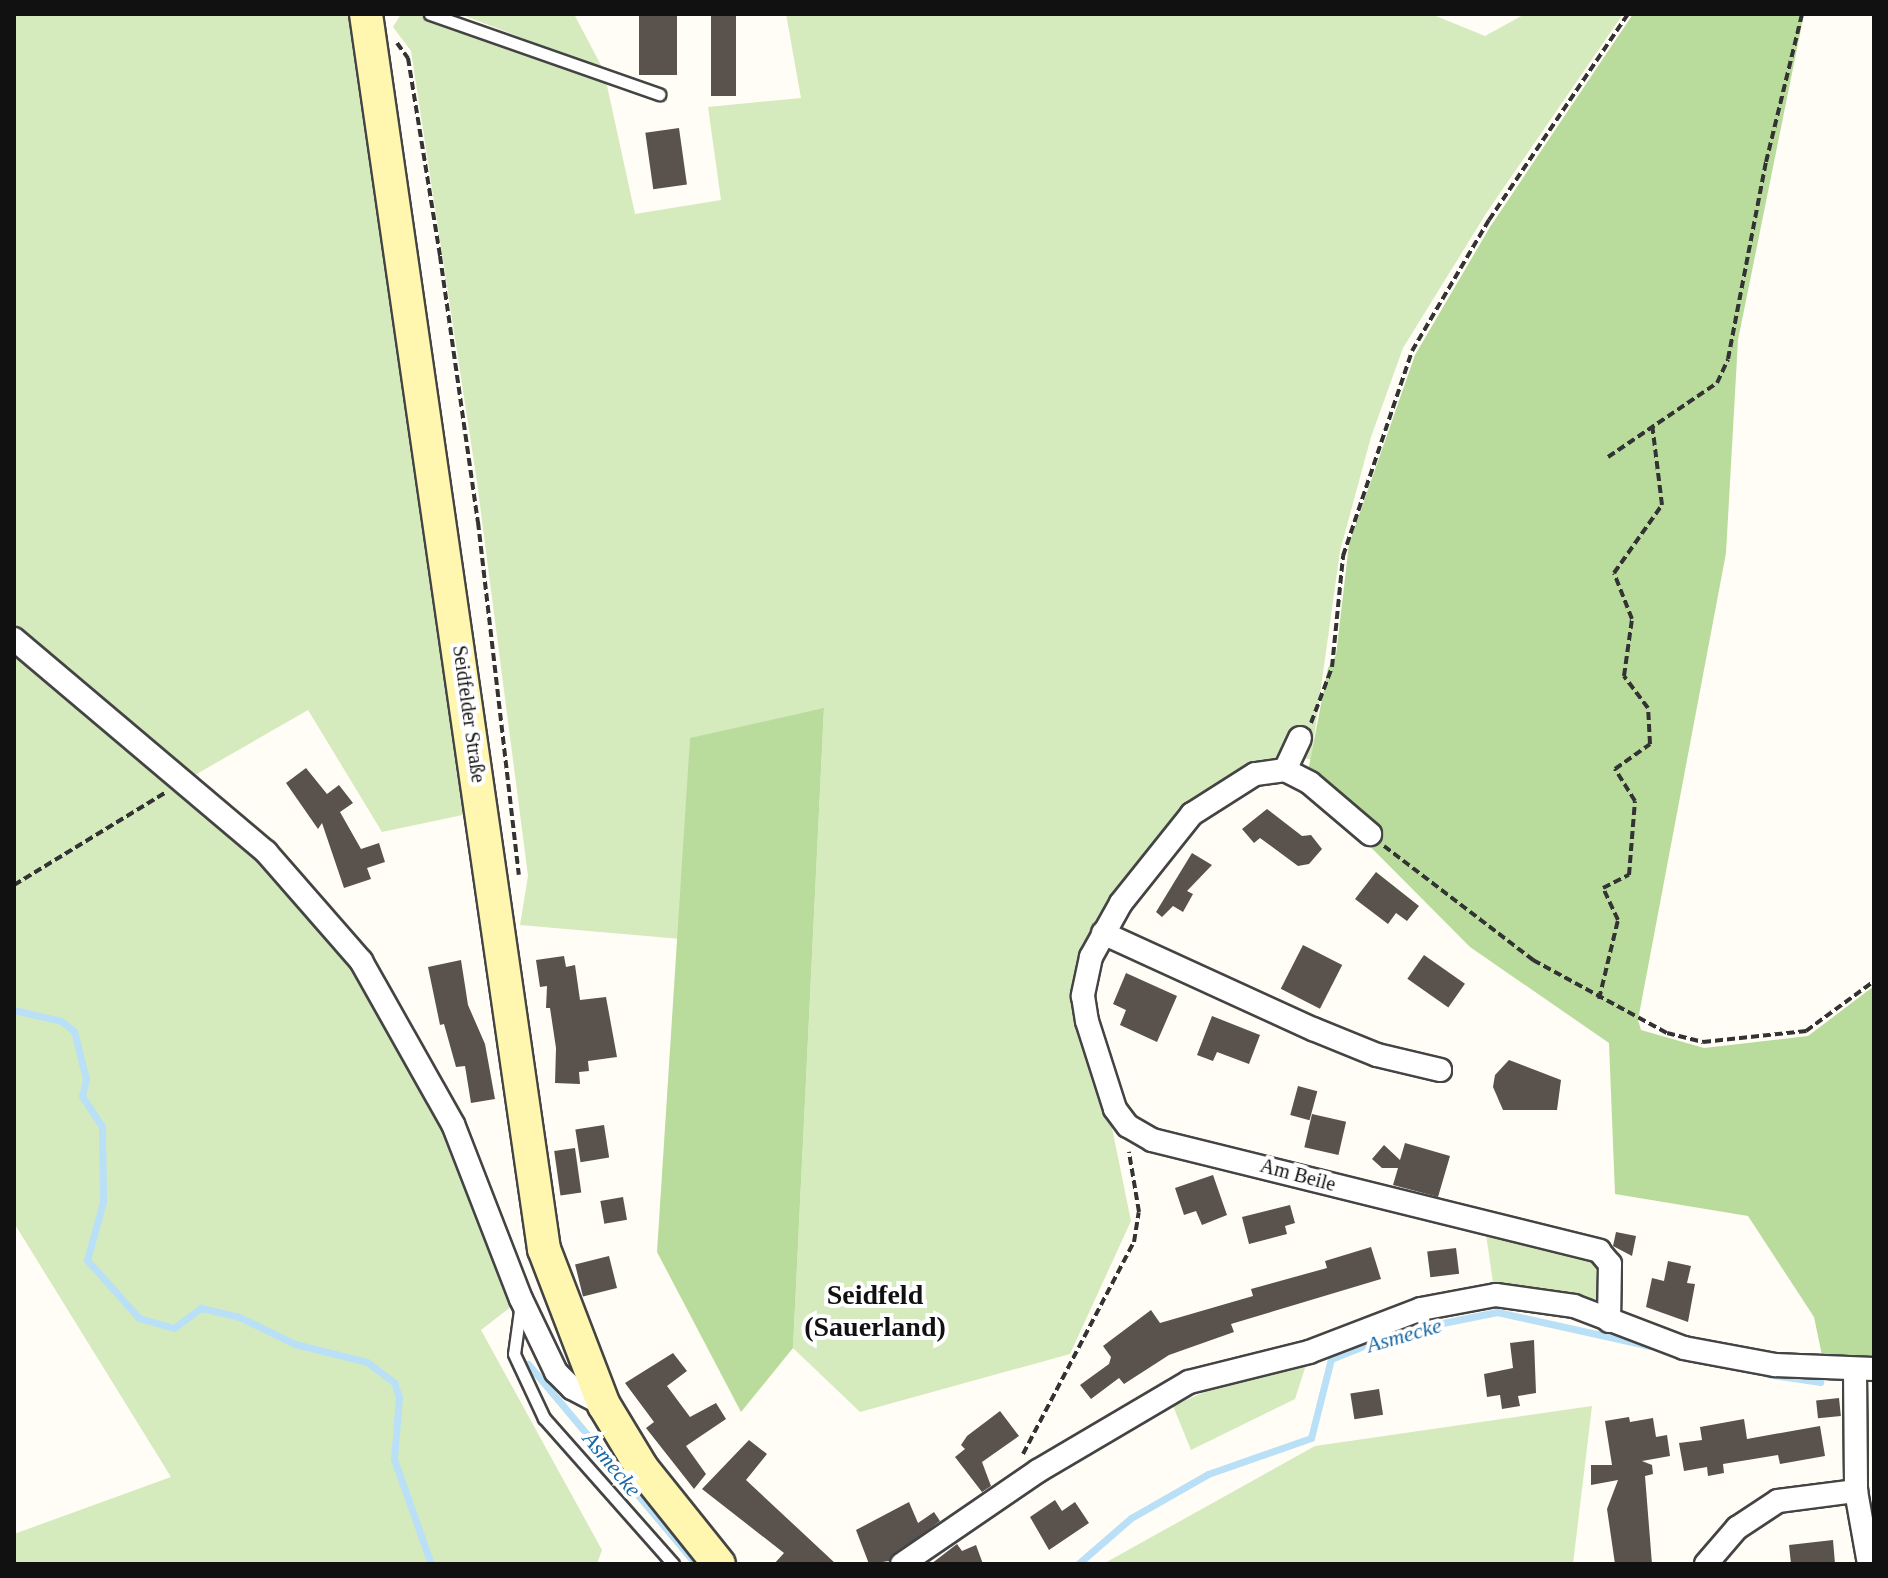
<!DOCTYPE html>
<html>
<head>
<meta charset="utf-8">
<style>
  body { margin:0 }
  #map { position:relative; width:1888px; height:1578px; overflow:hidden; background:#fffdf5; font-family:"Times New Roman",serif }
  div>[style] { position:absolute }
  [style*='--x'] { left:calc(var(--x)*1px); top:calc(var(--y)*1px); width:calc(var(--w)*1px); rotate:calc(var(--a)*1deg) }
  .green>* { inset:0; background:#d5ebbd }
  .forest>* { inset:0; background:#b9dc9c }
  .stream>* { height:7px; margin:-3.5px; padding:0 3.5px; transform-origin:3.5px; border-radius:3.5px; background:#b9e0f7 }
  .building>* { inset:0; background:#5a524d; transform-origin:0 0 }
  .path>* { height:4px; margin-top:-2px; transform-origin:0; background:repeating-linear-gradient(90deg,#333 0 8px,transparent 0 12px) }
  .roads { filter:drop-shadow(2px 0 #444) drop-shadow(-2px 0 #444) drop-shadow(0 2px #444) drop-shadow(0 -2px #444) }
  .lane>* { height:11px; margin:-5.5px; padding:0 5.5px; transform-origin:5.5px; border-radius:5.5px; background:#fff }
  .street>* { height:22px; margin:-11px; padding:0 11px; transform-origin:11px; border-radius:11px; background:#fff }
  .secondary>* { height:32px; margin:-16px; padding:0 16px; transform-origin:16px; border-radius:16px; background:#fff6b0 }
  span { translate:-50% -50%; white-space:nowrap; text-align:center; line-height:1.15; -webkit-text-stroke:8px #fff; paint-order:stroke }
  .street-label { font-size:20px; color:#111 }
  .water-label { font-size:22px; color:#1768a6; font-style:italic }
  .district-label { font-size:28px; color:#111; font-weight:700 }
  .frame { position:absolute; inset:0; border:16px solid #111; pointer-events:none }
</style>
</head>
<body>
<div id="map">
  <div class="green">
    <i style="clip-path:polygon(14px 14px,349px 14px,472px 813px,382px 832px,308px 710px,188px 779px,340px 940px,438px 1107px,517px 1302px,481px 1330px,602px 1550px,597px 1564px,14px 1564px,14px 1534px,171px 1477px,14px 1223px)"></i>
    <i style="clip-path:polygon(401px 14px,415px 14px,606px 81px,635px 214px,721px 200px,708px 107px,801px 98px,786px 14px,1431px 14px,1485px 36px,1525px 14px,1623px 14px,1487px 212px,1403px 348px,1371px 437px,1340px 551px,1311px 759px,1271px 758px,1238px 772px,1080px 971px,1131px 1221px,1070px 1354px,860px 1412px,793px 1348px,824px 709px,690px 739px,681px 939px,520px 925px,528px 876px,477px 482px,411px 51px,393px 27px)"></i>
    <i style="clip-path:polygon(460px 14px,574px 14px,603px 69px)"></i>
    <i style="clip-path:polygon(1486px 1234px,1556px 1248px,1600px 1266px,1602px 1301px,1493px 1283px)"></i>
    <i style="clip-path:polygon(1306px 1365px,1295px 1399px,1191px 1450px,1173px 1406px,1261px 1367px)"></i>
    <i style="clip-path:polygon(1592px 1406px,1573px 1564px,1103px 1564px,1315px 1446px)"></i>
  </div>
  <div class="forest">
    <i style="clip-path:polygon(1633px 14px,1804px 14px,1738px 340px,1726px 553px,1638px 1020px,1641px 1030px,1704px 1048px,1808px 1036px,1874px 986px,1874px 1366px,1824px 1365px,1814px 1317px,1748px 1216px,1615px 1194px,1609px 1043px,1470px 947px,1306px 782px,1328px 668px,1336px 655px,1349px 544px,1415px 355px,1490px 227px)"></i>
    <i style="clip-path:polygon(824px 708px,793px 1348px,741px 1412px,657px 1252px,690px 738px)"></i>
  </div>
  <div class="stream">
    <i style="--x:14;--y:1010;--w:48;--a:13.2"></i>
    <i style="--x:61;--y:1021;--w:16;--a:38"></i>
    <i style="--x:74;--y:1031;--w:49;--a:76"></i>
    <i style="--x:86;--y:1079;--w:17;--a:103"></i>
    <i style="--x:82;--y:1096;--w:37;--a:57"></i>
    <i style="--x:102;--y:1127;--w:75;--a:89.2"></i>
    <i style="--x:103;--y:1202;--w:60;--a:105.4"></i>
    <i style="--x:87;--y:1260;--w:78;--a:48.1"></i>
    <i style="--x:139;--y:1318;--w:36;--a:16"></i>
    <i style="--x:174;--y:1328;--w:34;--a:-37"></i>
    <i style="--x:201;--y:1308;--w:37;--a:13"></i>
    <i style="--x:237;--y:1316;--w:64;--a:25.8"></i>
    <i style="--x:295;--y:1344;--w:74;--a:14"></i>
    <i style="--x:367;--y:1362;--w:34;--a:37"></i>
    <i style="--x:394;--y:1382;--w:16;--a:72"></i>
    <i style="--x:399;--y:1397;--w:62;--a:94.6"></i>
    <i style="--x:394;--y:1459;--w:111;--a:70.6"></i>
    <i style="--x:528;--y:1364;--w:261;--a:50"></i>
    <i style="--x:1767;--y:1374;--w:54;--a:8.6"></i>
    <i style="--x:1078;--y:1564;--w:70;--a:-41"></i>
    <i style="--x:1131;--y:1518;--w:89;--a:-29.7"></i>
    <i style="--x:1208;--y:1474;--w:109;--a:-19.3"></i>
    <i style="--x:1311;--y:1438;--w:81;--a:-75.8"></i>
    <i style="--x:1331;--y:1359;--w:72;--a:-21.9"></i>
    <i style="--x:1398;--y:1332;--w:101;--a:-11.4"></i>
    <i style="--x:1497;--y:1312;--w:157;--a:12.5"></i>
  </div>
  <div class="building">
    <i style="left:639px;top:14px;width:38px;height:61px"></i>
    <i style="left:711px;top:14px;width:25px;height:82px"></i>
    <i style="left:679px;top:128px;width:57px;height:34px;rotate:82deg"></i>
    <i style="clip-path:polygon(306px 768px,327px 794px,339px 785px,353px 803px,340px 812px,361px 849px,379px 843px,385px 862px,367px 868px,371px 879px,344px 888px,322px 823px,318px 829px,286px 783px)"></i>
    <i style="clip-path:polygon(1267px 809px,1302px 836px,1311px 835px,1322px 849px,1309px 864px,1298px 866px,1260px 838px,1254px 843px,1242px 829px)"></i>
    <i style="clip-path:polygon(1192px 853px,1212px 865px,1187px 891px,1193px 894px,1183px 912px,1173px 906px,1162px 917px,1156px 912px)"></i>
    <i style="clip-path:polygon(1376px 872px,1419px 906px,1407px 921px,1396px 913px,1388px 924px,1355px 899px)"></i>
    <i style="left:1303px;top:945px;width:44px;height:49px;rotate:27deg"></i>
    <i style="left:1424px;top:955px;width:50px;height:29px;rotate:35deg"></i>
    <i style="clip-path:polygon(564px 956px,566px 967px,575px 965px,580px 1000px,606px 997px,617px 1057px,588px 1061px,589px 1071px,579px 1072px,580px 1084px,555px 1083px,556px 1048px,550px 1008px,546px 1008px,547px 986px,540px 987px,536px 960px)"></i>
    <i style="clip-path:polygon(461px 960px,468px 1005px,485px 1044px,495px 1099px,471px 1103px,465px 1066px,456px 1067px,444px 1024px,440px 1025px,428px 967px)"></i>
    <i style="clip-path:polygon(1126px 973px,1177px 996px,1157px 1042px,1120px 1025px,1126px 1010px,1113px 1004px)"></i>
    <i style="clip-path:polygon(1212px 1016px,1260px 1035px,1249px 1064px,1217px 1052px,1213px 1061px,1197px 1055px)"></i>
    <i style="clip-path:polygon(1509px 1060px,1561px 1080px,1557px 1110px,1503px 1110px,1493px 1087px,1495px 1075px)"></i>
    <i style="left:1298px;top:1086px;width:20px;height:30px;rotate:15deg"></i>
    <i style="left:1312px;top:1114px;width:35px;height:34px;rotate:13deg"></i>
    <i style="left:604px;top:1125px;width:33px;height:29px;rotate:81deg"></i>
    <i style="clip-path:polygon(1405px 1143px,1450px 1156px,1438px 1197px,1393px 1185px,1398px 1168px,1382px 1168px,1372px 1159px,1384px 1145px,1400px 1160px)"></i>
    <i style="left:575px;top:1148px;width:45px;height:21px;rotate:82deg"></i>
    <i style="clip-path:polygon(1213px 1175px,1227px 1215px,1202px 1225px,1196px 1211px,1184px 1215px,1175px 1188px)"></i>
    <i style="left:623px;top:1197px;width:23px;height:23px;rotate:80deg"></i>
    <i style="clip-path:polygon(1290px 1205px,1295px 1223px,1285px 1226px,1287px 1234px,1249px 1244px,1242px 1217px)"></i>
    <i style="clip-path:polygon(1616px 1232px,1636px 1236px,1632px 1256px,1613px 1246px)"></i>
    <i style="clip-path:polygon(1371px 1247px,1381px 1279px,1231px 1324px,1234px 1332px,1169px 1355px,1124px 1384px,1119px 1378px,1091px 1399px,1080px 1385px,1109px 1364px,1111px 1357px,1103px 1346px,1151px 1310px,1160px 1323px,1253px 1296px,1251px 1289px,1327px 1268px,1325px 1261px)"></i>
    <i style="left:1456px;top:1248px;width:26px;height:29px;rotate:83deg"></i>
    <i style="left:609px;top:1256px;width:33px;height:35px;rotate:76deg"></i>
    <i style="clip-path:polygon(1668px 1261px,1691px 1266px,1687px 1283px,1695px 1284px,1688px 1322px,1646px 1307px,1652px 1278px,1664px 1281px)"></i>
    <i style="clip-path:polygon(1534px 1340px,1536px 1393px,1518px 1396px,1520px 1406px,1502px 1409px,1500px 1395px,1487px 1397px,1484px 1374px,1513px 1368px,1510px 1343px)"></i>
    <i style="clip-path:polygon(673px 1353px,687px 1371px,667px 1386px,690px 1417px,716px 1403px,726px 1419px,686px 1446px,706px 1474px,694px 1489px,646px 1428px,654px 1422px,625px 1383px)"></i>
    <i style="left:1379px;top:1389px;width:26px;height:29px;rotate:81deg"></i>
    <i style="left:1839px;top:1398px;width:18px;height:23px;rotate:84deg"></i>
    <i style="clip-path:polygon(1000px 1411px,1019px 1436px,982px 1462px,991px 1486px,982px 1492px,955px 1457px,965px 1449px,961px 1445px,967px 1436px)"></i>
    <i style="clip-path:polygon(1629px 1417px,1630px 1422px,1653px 1418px,1656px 1437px,1667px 1435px,1670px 1456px,1642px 1461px,1652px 1465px,1653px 1474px,1645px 1476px,1652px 1564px,1615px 1564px,1607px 1509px,1618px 1480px,1591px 1485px,1591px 1465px,1612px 1465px,1605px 1421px)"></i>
    <i style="clip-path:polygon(1744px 1419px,1747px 1439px,1820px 1426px,1825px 1456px,1780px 1464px,1778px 1455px,1723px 1464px,1724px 1473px,1708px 1476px,1707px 1467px,1684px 1471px,1679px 1443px,1702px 1440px,1700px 1427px)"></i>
    <i style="clip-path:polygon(749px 1440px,767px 1454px,746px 1480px,836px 1564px,774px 1564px,784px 1553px,702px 1489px)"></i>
    <i style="clip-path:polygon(1055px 1500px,1062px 1511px,1075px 1502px,1089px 1523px,1049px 1550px,1030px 1517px)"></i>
    <i style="clip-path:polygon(909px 1502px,918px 1523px,934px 1512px,940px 1521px,889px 1561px,869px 1564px,856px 1530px)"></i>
    <i style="clip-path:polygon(1833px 1540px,1835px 1564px,1791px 1564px,1789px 1545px)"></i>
    <i style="clip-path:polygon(957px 1544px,962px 1551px,976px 1545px,983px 1564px,931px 1564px)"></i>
  </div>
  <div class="path">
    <i style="--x:397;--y:43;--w:19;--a:54"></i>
    <i style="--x:408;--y:58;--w:201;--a:80.8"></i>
    <i style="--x:440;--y:256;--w:269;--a:81.9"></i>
    <i style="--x:478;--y:522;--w:355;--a:83.4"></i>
    <i style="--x:1608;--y:457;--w:132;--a:-34.2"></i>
    <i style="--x:1717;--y:383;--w:26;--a:-65"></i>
    <i style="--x:1728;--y:359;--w:201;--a:-79.1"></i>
    <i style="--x:1766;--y:162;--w:152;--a:-76.3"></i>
    <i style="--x:1311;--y:723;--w:60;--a:-69.4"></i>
    <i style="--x:1332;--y:667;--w:112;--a:-84.3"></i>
    <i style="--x:1343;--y:556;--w:216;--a:-71.4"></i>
    <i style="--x:1412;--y:351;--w:152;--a:-59.6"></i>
    <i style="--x:1489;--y:220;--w:249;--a:-56"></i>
    <i style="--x:1384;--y:846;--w:188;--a:37.4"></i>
    <i style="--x:1533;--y:960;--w:153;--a:28.6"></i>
    <i style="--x:1667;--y:1033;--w:37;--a:14"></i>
    <i style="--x:1703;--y:1042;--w:104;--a:-6.1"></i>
    <i style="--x:1806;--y:1031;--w:84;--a:-36.3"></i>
    <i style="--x:14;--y:885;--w:177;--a:-31.4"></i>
    <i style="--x:1599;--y:999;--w:81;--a:-76.5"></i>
    <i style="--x:1618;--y:920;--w:35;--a:-115"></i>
    <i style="--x:1603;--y:888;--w:29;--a:-27"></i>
    <i style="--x:1629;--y:875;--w:74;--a:-85.4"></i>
    <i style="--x:1635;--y:801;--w:38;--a:-122"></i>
    <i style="--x:1615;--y:769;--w:43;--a:-35.5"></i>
    <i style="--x:1650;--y:744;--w:36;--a:-93"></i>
    <i style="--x:1648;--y:708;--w:40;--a:-127"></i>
    <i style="--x:1624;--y:676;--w:58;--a:-82"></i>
    <i style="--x:1632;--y:619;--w:49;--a:-111.4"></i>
    <i style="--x:1614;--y:573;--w:83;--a:-54.8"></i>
    <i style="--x:1662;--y:505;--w:82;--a:-97"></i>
    <i style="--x:1023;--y:1454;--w:239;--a:-62.4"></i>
    <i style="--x:1134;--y:1242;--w:30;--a:-81"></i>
    <i style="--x:1139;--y:1212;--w:61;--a:-99.5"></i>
  </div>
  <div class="roads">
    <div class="lane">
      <i style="--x:430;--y:14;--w:243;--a:19.3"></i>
      <i style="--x:521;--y:1303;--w:51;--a:97.8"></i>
      <i style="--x:514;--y:1354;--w:71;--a:64.9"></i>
      <i style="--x:544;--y:1418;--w:195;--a:48.5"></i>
    </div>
    <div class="street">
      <i style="--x:14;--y:639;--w:330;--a:40.2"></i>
      <i style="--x:266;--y:852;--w:145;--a:48.9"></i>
      <i style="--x:361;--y:961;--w:187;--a:60.6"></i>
      <i style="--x:453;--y:1124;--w:188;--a:68.8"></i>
      <i style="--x:521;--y:1299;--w:81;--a:64.4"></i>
      <i style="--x:556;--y:1372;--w:23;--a:45"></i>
      <i style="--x:572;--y:1388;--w:36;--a:28"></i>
      <i style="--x:1300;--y:738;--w:35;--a:115"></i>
      <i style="--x:1285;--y:770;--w:30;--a:172"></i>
      <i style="--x:1255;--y:774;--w:75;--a:147.6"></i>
      <i style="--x:1192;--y:814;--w:114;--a:128.6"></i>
      <i style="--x:1121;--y:903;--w:62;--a:119.1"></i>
      <i style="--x:1091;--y:957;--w:40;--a:102"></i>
      <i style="--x:1083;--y:996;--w:25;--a:81"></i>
      <i style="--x:1087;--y:1021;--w:92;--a:72.3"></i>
      <i style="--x:1115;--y:1109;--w:21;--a:53"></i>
      <i style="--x:1128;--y:1126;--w:28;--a:30"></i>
      <i style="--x:1152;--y:1140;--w:461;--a:13.9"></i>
      <i style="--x:1599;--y:1251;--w:17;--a:50"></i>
      <i style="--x:1610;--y:1264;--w:57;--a:91"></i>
      <i style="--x:1285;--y:770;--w:28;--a:27"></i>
      <i style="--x:1310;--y:783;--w:79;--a:40.4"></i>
      <i style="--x:1103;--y:933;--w:231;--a:24.6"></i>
      <i style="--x:1313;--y:1029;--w:69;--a:22.1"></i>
      <i style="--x:1377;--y:1055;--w:65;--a:13.4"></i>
      <i style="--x:1855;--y:1370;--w:121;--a:89.5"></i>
      <i style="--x:1856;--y:1491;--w:74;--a:79.9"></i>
      <i style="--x:902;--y:1564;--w:165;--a:-34.4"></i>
      <i style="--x:1038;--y:1471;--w:175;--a:-30.5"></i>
      <i style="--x:1189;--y:1382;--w:124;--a:-14"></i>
      <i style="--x:1309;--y:1352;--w:120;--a:-21"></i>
      <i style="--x:1421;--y:1309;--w:76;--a:-10.6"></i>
      <i style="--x:1496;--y:1295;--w:79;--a:8"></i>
      <i style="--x:1574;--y:1306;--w:118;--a:20.9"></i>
      <i style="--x:1684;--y:1348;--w:93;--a:10.6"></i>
      <i style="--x:1775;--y:1365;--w:99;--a:2.3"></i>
      <i style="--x:1706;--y:1564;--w:48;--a:-49.3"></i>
      <i style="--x:1737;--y:1528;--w:49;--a:-33.4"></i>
      <i style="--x:1778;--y:1501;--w:79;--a:-7.3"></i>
    </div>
    <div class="secondary">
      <i style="--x:366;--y:14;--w:1248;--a:81.8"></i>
      <i style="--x:544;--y:1249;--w:167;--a:69"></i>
      <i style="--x:604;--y:1405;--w:74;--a:58.9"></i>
      <i style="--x:642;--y:1468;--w:123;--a:51.3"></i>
    </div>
  </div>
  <div class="street-label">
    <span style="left:469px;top:714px;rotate:82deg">Seidfelder Straße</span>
    <span style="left:1298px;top:1175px;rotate:15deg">Am Beile</span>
  </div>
  <div class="water-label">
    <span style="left:1404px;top:1335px;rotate:-16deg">Asmecke</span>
    <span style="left:612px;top:1464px;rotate:50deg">Asmecke</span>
  </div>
  <div class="district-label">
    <span style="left:875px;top:1311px">Seidfeld<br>(Sauerland)</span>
  </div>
  <div class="frame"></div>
</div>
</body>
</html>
